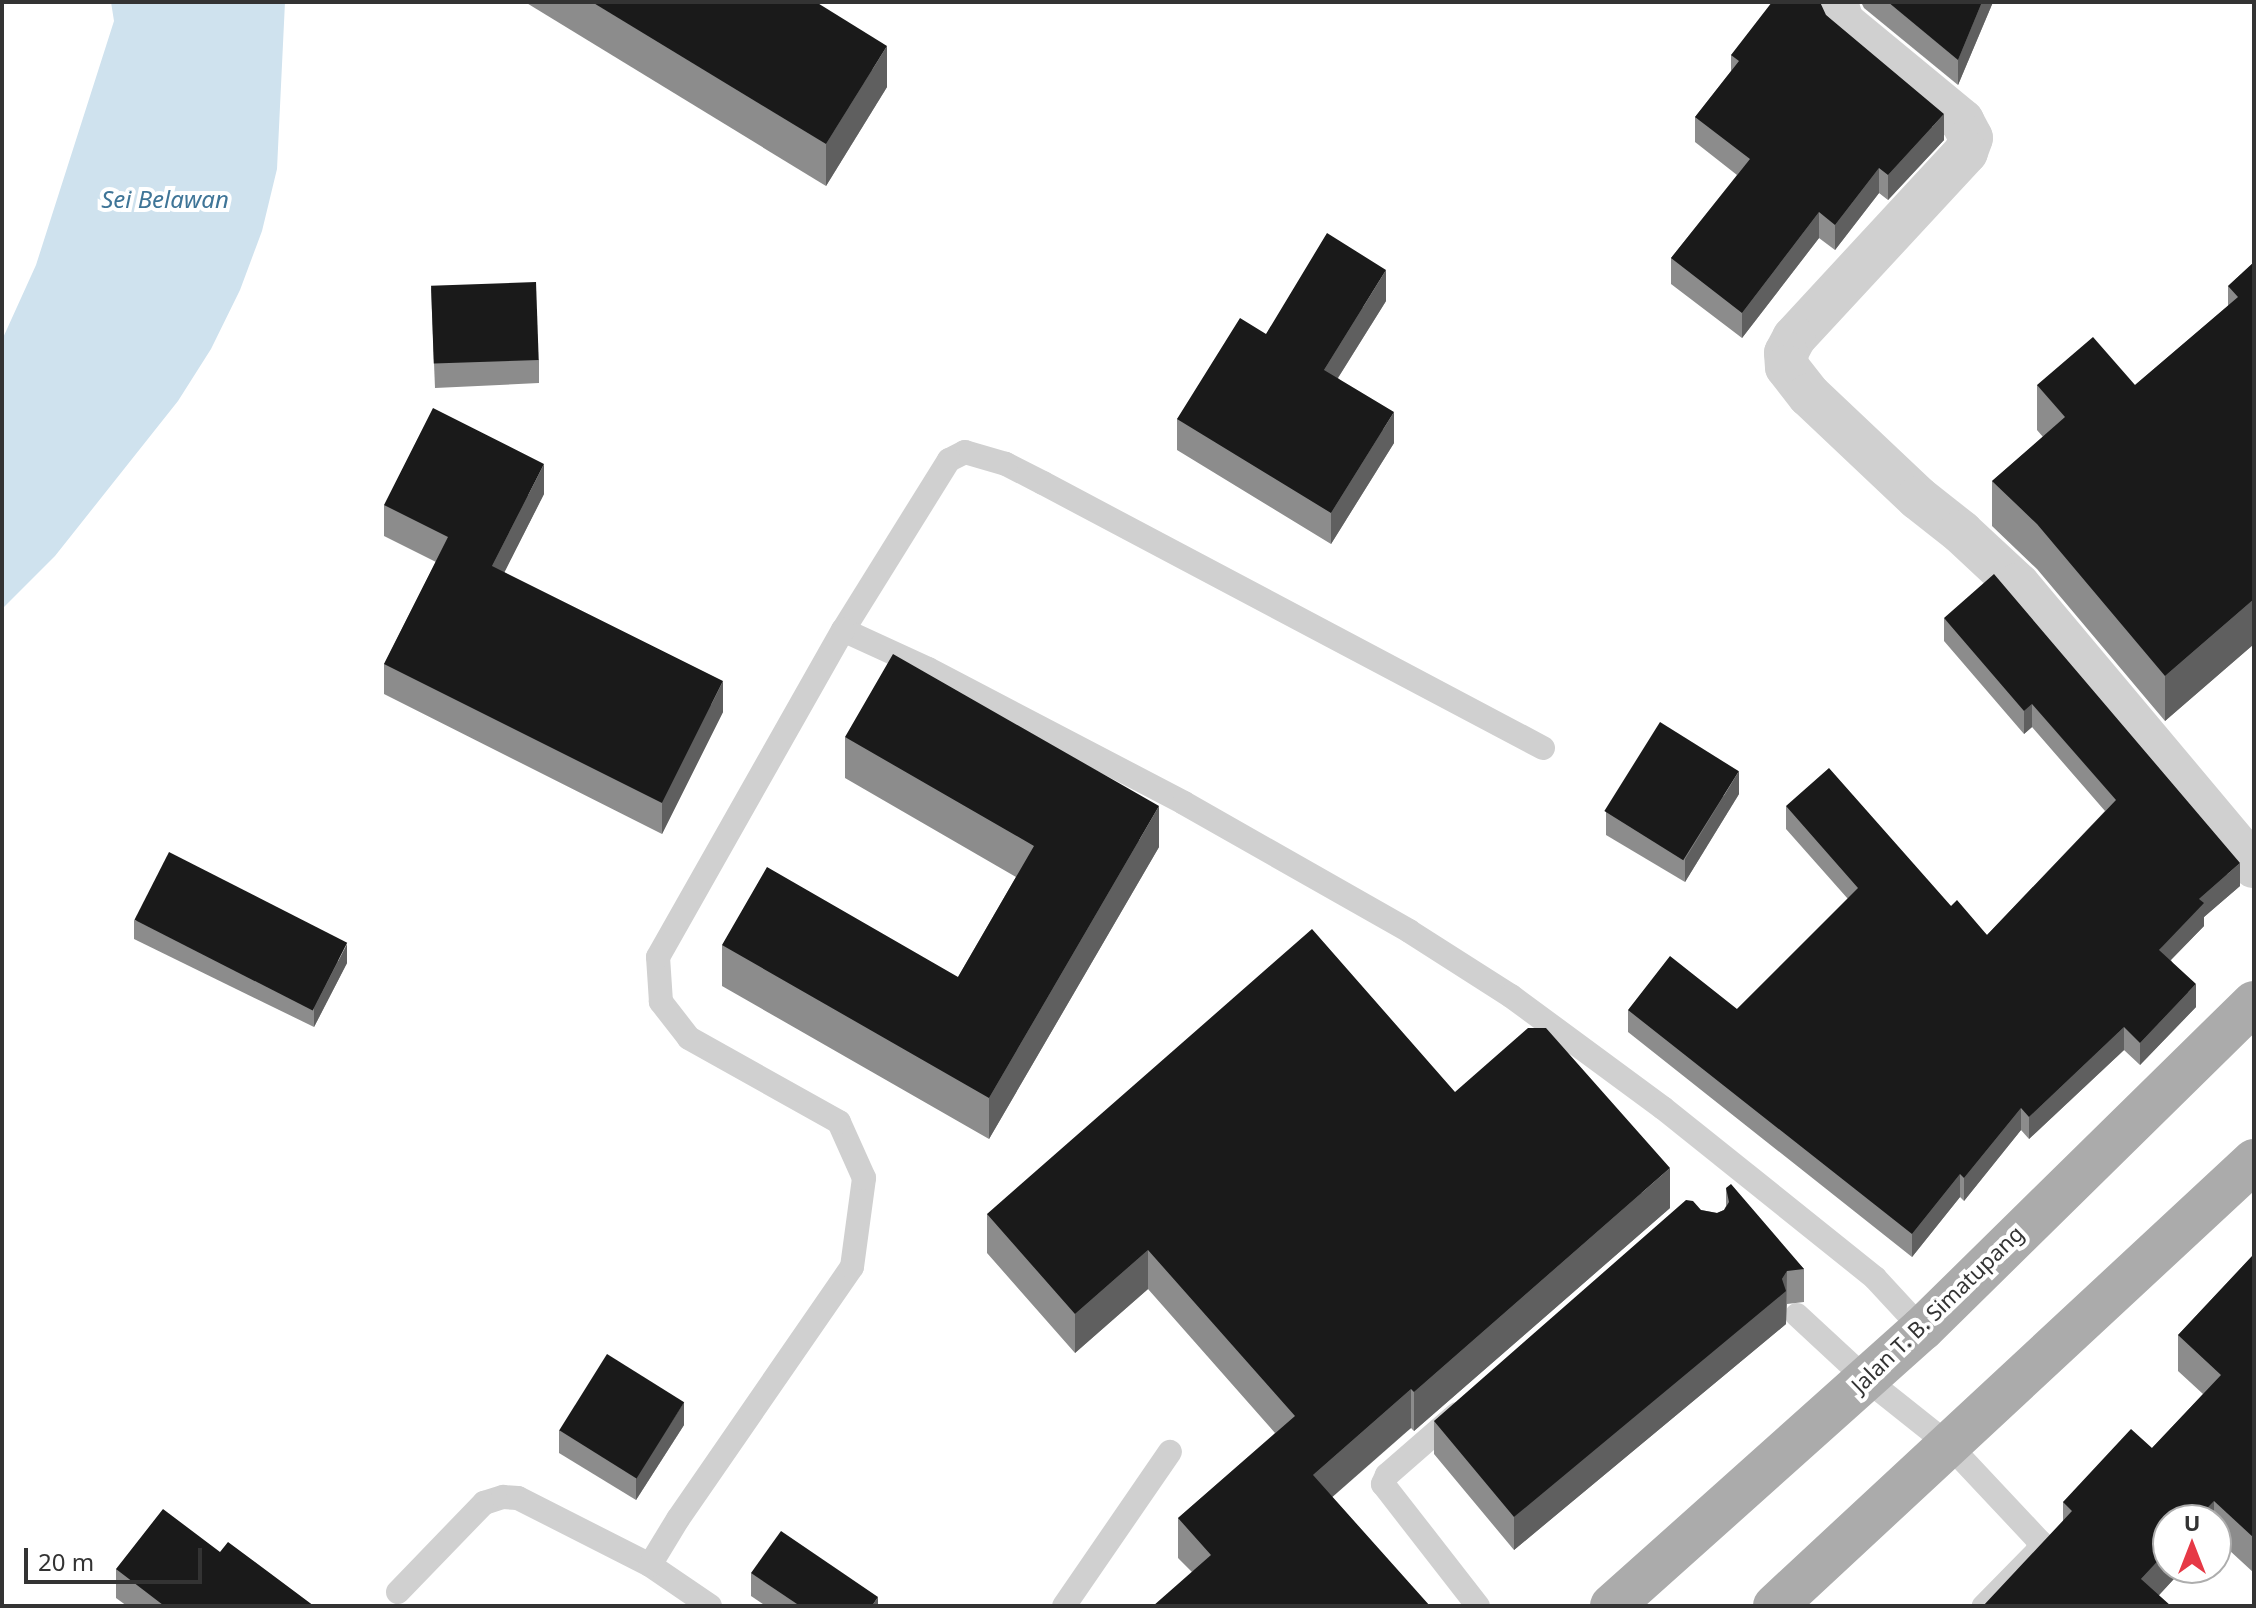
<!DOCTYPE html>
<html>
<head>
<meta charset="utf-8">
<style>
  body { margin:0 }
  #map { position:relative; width:2256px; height:1608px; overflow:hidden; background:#fff; font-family:"Noto Sans",sans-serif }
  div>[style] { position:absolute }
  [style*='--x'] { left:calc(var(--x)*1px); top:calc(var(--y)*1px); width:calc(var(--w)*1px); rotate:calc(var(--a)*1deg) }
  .water>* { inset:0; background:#cfe2ee }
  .lane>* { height:24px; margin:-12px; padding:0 12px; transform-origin:12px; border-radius:12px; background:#d0d0d0 }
  .street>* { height:44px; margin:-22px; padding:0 22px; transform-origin:22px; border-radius:22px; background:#d0d0d0 }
  .primary>* { height:44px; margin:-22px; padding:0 22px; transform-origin:22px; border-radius:22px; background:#ababab }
  .wall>* { inset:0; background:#8c8c8c }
  .shaded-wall>* { inset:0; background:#5f5f5f }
  .building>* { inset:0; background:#1a1a1a; transform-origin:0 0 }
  span { translate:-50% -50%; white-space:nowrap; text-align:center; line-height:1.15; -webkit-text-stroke:8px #fff; paint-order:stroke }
  .street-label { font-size:22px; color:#333 }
  .water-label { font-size:24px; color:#3f7597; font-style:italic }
  .frame { position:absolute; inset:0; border:4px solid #333; pointer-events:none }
  .north { position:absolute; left:2152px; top:1504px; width:80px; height:80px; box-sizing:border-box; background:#fff; border:2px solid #adadad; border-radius:50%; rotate:0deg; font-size:22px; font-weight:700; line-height:32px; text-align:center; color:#333 }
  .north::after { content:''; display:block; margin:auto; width:28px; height:36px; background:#e63946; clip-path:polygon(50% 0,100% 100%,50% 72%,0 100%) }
  .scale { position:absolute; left:24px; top:1548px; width:178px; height:36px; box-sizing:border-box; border:4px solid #333; border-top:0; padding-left:10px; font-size:24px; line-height:28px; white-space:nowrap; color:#333; -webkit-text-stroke:6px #fff; paint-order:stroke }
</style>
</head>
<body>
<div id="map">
  <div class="water">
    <i style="clip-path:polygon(111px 2px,285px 2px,277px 169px,262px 231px,240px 290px,211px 349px,178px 401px,55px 556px,2px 609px,2px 340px,36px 265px,114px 21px)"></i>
  </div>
  <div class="lane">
    <i style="--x:1543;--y:748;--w:566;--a:-152.08"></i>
    <i style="--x:1043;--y:483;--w:42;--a:-152.8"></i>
    <i style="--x:1006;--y:464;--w:43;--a:-163.7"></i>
    <i style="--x:965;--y:452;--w:18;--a:153"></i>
    <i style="--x:949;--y:460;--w:200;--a:121.9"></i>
    <i style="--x:843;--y:630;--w:94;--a:24.6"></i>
    <i style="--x:928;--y:669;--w:289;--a:27.6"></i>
    <i style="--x:1184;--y:803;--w:259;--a:29.6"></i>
    <i style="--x:1409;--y:931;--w:121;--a:32.5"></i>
    <i style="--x:1511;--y:996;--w:189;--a:36.4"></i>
    <i style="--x:1663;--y:1108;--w:272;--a:38.7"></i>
    <i style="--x:1875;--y:1278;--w:69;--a:47.3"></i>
    <i style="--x:1797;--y:1315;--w:94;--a:42.8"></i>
    <i style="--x:1866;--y:1379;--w:106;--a:38.5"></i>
    <i style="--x:1949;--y:1445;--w:133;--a:46.8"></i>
    <i style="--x:2040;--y:1542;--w:10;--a:107"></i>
    <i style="--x:2037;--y:1552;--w:76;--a:134.5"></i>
    <i style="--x:1457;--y:1414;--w:93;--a:138.9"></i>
    <i style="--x:1387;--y:1475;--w:10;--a:114"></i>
    <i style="--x:1383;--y:1484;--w:155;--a:52.1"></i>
    <i style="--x:398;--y:1592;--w:124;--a:-46"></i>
    <i style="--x:484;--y:1503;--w:20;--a:-18"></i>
    <i style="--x:503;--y:1497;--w:15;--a:4"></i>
    <i style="--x:518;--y:1498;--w:148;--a:26.9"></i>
    <i style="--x:710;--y:1606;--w:73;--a:-145.7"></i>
    <i style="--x:650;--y:1565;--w:54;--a:-58.7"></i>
    <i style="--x:678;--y:1519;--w:306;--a:-55.4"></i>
    <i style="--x:852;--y:1267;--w:90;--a:-82.3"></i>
    <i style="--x:864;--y:1178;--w:61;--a:-114.1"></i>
    <i style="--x:839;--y:1122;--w:172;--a:-150.8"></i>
    <i style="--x:689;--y:1038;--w:46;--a:-127.9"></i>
    <i style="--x:661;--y:1002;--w:45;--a:-93.8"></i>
    <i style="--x:658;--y:957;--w:376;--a:-60.5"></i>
    <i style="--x:1064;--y:1606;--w:187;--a:-55.5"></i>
  </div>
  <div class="street">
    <i style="--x:1836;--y:2;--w:21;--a:73"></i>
    <i style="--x:1842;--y:22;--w:156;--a:39.5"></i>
    <i style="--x:1962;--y:121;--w:19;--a:62"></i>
    <i style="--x:1971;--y:138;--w:15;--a:110"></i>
    <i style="--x:1966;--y:152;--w:253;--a:132.8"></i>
    <i style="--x:1794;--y:338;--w:17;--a:118"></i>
    <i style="--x:1786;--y:353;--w:14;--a:86"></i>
    <i style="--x:1787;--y:367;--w:36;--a:52"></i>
    <i style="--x:1809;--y:395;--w:150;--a:43.4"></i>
    <i style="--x:1918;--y:498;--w:55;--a:38.3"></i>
    <i style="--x:1961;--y:532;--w:78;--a:42.9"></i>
    <i style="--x:2018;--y:585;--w:367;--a:50"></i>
  </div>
  <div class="primary">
    <i style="--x:1612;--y:1606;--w:416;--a:-41.8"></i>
    <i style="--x:1922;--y:1329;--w:465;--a:-44.5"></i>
    <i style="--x:1775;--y:1606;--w:654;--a:-42.89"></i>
  </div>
  <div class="wall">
    <i style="clip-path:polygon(525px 2px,816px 2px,887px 87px,826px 186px)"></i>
    <i style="clip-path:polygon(1861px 2px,1993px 2px,1958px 85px,1864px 8px)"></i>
    <i style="clip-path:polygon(1826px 15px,1944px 140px,1888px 200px,1879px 193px,1835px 250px,1819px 238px,1742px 338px,1671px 284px,1671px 258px,1737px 175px,1695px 142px,1695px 117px,1731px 71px,1731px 55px)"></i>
    <i style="clip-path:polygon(2254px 262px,2254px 644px,2165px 721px,2037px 569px,1992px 526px,1992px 481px,2043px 437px,2037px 430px,2037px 385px,2135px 385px,2228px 306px,2228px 286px)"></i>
    <i style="clip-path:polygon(431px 288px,539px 360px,539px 383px,435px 388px)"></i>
    <i style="clip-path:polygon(1386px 301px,1338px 378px,1394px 443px,1331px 544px,1177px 450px,1177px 419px,1266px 334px)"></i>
    <i style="clip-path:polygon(544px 494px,504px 572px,723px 712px,662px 834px,384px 694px,384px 664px,436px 562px,384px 536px,384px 505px)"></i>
    <i style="clip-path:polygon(1944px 618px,2240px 886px,2204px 917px,2204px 926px,2171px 960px,2196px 1007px,2140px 1065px,2124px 1050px,2029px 1139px,2021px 1130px,1964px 1201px,1960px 1197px,1912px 1257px,1628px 1032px,1628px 1010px,1737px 1009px,1848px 899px,1786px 829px,1786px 806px,1951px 906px,1987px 935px,2105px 811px,2032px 727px,2024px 734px,1944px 641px)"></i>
    <i style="clip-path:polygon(845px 737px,1159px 847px,989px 1139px,722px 986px,722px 945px,958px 977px,1016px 877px,845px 778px)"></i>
    <i style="clip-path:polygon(1739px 794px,1685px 882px,1606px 835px,1606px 812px)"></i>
    <i style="clip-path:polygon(134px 920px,347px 963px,314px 1027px,134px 939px)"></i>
    <i style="clip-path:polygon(1455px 1092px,1670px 1208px,1414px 1431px,1411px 1428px,1192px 1572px,1178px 1558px,1178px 1518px,1275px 1433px,1148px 1289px,1075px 1353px,987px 1253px,987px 1214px)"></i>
    <i style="clip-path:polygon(1726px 1188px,1804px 1269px,1804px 1302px,1787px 1304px,1786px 1324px,1514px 1550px,1434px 1454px,1434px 1421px,1701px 1210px,1717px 1213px,1724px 1210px,1726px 1206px)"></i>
    <i style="clip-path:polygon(2254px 1254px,2254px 1573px,2216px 1538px,2216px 1520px,2168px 1520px,2184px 1568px,2159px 1595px,2063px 1521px,2063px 1502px,2152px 1448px,2203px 1394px,2178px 1371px,2178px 1335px)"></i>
    <i style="clip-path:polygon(684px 1425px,636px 1500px,559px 1453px,559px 1430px)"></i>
    <i style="clip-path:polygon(220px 1552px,314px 1606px,127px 1606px,116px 1598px,116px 1569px)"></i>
    <i style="clip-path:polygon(751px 1573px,878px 1606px,766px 1606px,751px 1596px)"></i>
  </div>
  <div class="shaded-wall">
    <i style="clip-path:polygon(1982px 2px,1993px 2px,1958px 85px,1958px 60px)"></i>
    <i style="clip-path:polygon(887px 46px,887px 87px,826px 186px,826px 144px)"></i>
    <i style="clip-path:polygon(1944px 114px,1944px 140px,1888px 200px,1888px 175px)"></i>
    <i style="clip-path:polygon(1879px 168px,1879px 193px,1835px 250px,1835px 225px)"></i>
    <i style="clip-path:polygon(1819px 212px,1819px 238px,1742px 338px,1742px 313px)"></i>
    <i style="clip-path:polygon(1386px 270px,1386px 301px,1324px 400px,1324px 370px)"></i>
    <i style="clip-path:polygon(1394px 412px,1394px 443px,1331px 544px,1331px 513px)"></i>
    <i style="clip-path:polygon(544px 464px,544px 494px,492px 597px,492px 566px)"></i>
    <i style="clip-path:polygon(2254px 599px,2254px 644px,2165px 721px,2165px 676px)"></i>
    <i style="clip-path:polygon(723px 681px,723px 712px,662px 834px,662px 803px)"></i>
    <i style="clip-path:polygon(2032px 704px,2032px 727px,2024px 734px,2024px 711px)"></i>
    <i style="clip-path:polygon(1739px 771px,1739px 794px,1685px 882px,1685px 859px)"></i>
    <i style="clip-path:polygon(1159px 806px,1159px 847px,989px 1139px,989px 1098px)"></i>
    <i style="clip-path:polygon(2240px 863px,2240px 886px,2204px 917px,2204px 926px,2159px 972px,2159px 950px,2199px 899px)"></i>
    <i style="clip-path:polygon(347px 944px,347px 963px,314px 1027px,314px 1008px)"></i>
    <i style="clip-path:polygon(2196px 984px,2196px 1007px,2140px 1065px,2140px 1043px)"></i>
    <i style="clip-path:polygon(2124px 1027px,2124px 1050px,2029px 1139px,2029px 1117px)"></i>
    <i style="clip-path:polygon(2021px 1108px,2021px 1130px,1964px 1201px,1964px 1178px)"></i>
    <i style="clip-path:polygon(1670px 1168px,1670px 1208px,1414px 1431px,1414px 1392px)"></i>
    <i style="clip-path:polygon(1960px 1174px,1960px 1197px,1912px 1257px,1912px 1234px)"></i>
    <i style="clip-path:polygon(1148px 1250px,1148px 1289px,1075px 1353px,1075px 1314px)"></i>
    <i style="clip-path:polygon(1787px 1271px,1786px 1324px,1514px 1550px,1514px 1517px,1782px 1279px)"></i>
    <i style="clip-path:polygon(1411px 1389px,1411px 1428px,1313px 1514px,1313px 1475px)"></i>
    <i style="clip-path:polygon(684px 1402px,684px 1425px,636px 1500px,636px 1477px)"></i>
    <i style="clip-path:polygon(2214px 1501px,2214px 1520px,2196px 1520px)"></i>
    <i style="clip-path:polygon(2168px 1550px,2168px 1568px,2184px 1568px,2149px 1606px,2141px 1579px)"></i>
    <i style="clip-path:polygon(878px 1597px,878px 1606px,872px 1606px)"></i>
  </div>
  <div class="building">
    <i style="clip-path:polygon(592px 2px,816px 2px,887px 46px,826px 144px)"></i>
    <i style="clip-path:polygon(1772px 2px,1820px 2px,1826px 15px,1944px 114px,1888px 175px,1879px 168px,1835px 225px,1819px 212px,1742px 313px,1671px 258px,1750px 159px,1695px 117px,1739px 61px,1731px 55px)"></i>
    <i style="clip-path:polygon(1888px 2px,1982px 2px,1958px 60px)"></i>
    <i style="clip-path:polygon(1327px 233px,1386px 270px,1324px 370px,1394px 412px,1331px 513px,1177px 419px,1240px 318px,1266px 334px)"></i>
    <i style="clip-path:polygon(2254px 262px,2254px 599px,2165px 676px,2037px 524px,1992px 481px,2065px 417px,2037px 385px,2093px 337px,2135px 385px,2238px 297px,2228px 286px)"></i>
    <i style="left:536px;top:282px;width:78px;height:105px;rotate:88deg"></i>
    <i style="clip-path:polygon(433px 408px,544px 464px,492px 566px,723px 681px,662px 803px,384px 664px,448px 537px,384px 505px)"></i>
    <i style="clip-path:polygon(1994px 574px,2240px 863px,2199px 899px,2204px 903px,2159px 950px,2196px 984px,2140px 1043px,2124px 1027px,2029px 1117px,2021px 1108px,1964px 1178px,1960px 1174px,1912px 1234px,1628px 1010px,1670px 956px,1737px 1009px,1858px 888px,1786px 806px,1829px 768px,1951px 906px,1957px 900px,1987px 935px,2116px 800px,2032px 704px,2024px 711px,1944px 618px)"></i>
    <i style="clip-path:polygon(893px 654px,1159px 806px,989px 1098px,722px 945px,767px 867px,958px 977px,1034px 846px,845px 737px)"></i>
    <i style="left:1660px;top:722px;width:93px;height:105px;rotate:32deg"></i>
    <i style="left:169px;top:852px;width:200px;height:76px;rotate:27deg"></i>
    <i style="clip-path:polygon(1312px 929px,1455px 1092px,1528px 1028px,1546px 1028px,1670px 1168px,1414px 1392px,1411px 1389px,1313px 1475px,1430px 1606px,1153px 1606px,1211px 1555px,1178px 1518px,1295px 1416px,1148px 1250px,1075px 1314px,987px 1214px)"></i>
    <i style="clip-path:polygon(1731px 1184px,1804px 1269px,1787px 1271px,1782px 1279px,1786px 1291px,1514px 1517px,1434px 1421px,1686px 1200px,1693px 1201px,1701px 1210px,1717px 1213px,1724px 1210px,1729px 1202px,1726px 1188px)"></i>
    <i style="clip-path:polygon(2254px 1254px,2254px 1538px,2214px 1501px,2196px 1520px,2168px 1520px,2168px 1550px,2141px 1579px,2171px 1606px,1983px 1606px,2072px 1511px,2063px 1502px,2131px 1429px,2152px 1448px,2221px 1375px,2178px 1335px)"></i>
    <i style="left:607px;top:1354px;width:91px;height:90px;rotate:32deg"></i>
    <i style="clip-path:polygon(163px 1509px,220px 1552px,228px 1542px,314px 1606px,162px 1606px,163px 1605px,116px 1569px)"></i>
    <i style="clip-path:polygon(781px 1531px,878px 1597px,872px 1606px,800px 1606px,751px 1573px)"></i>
  </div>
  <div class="street-label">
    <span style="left:1937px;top:1309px;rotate:-44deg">Jalan T. B. Simatupang</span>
  </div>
  <div class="water-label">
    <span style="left:165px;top:199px">Sei Belawan</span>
  </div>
  <div class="frame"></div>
  <div class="north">U</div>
  <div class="scale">20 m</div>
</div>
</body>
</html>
